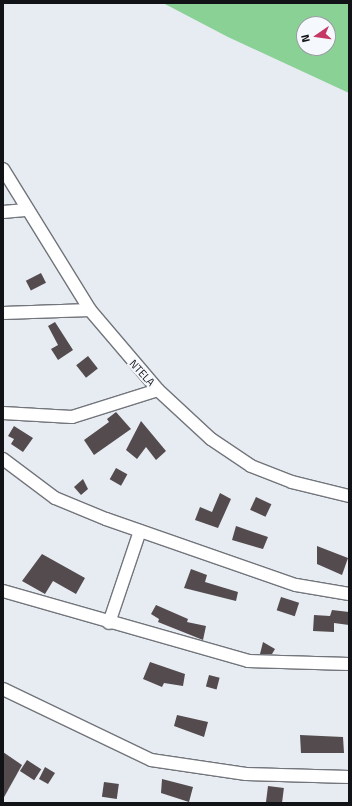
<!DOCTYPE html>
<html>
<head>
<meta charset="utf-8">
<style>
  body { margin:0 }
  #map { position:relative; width:352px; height:806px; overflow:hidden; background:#e7ebf2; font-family:"Titillium Web",sans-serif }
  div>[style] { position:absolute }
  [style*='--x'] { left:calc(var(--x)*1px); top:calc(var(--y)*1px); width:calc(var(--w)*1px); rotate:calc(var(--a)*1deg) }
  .forest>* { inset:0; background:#89d194 }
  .building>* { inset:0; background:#534b4e; transform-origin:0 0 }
  .roads { filter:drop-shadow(1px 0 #72757b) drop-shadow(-1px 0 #72757b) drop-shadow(0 1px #72757b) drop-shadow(0 -1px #72757b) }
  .minor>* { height:12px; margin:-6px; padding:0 6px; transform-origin:6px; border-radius:6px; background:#fff }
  span { translate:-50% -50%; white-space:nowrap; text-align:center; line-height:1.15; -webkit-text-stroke:4px #f5f9fe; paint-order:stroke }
  .street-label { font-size:11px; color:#121316 }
  .frame { position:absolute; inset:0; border:4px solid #121316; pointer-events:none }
  .north { position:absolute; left:296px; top:16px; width:40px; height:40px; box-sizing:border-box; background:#f5f9fe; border:1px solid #9a9da1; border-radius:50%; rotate:257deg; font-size:11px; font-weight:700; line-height:16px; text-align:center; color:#121316 }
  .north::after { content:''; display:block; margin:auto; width:14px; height:18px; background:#c53765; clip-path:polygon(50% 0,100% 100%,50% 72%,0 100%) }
</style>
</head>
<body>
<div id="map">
  <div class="forest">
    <i style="clip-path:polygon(evenodd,163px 3px,349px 3px,349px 93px,228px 37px,163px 3px,304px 24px,328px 24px,328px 48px,304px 48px,304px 24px)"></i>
  </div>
  <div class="building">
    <i style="left:41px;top:273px;width:11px;height:17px;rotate:63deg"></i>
    <i style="clip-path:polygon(55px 322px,73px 350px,58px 360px,51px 349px,58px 345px,48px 326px)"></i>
    <i style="left:88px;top:356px;width:16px;height:15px;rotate:52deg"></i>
    <i style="clip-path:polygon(116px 412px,131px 429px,94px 455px,84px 440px,109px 422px,107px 419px)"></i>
    <i style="clip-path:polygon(141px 421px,166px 451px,156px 460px,146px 447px,137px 459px,126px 450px)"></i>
    <i style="clip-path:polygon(14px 426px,33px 438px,23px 452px,11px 444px,14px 439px,8px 436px)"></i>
    <i style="left:116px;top:468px;width:13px;height:13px;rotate:29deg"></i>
    <i style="clip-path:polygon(83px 479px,88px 489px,81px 495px,74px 487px)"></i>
    <i style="clip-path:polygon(220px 493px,231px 499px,218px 528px,195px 520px,200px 507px,212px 512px)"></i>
    <i style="left:256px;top:497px;width:17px;height:14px;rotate:25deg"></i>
    <i style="clip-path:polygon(236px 526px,268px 537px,263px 549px,232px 540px)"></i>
    <i style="clip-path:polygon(317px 546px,348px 558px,342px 575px,317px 564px)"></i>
    <i style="clip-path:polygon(42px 554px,85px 578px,76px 594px,53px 581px,45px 594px,22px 581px)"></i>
    <i style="clip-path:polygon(191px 569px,207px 575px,205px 582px,238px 592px,236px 601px,184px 588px)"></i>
    <i style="left:281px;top:597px;width:19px;height:14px;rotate:18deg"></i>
    <i style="clip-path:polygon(156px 605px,188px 619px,187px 622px,206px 626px,203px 640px,158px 622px,159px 619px,151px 614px)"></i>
    <i style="clip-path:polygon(332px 610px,349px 612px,349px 625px,334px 623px,334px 632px,313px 631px,314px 615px,330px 616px)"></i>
    <i style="clip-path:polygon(263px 642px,275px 649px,272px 654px,260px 654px)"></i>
    <i style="clip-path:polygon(150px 662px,185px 674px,183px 686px,164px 683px,162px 687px,143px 679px)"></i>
    <i style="left:209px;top:675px;width:11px;height:12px;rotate:15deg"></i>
    <i style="clip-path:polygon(177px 715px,208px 722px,204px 737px,174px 726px)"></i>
    <i style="clip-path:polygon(300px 735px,343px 737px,344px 753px,301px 753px)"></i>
    <i style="clip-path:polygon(3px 752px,22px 765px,3px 799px)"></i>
    <i style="left:27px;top:760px;width:17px;height:13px;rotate:33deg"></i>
    <i style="clip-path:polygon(45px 767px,55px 773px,48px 784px,39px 779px)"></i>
    <i style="clip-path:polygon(162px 779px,193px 787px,189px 802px,161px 793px)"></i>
    <i style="left:104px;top:782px;width:15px;height:15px;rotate:8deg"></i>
    <i style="left:268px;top:786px;width:16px;height:17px;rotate:7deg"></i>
  </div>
  <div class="roads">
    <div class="minor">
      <i style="--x:3;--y:169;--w:166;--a:58.3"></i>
      <i style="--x:90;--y:310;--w:105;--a:49.6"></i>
      <i style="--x:158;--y:390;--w:72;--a:42.8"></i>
      <i style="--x:211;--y:439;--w:48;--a:34"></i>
      <i style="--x:251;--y:466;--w:44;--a:21.3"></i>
      <i style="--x:292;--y:482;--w:59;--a:13.8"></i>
      <i style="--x:3;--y:212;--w:25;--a:-5"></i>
      <i style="--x:3;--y:313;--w:87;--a:-2"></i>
      <i style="--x:3;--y:413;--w:69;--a:3.3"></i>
      <i style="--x:72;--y:417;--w:90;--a:-17.4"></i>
      <i style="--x:3;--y:459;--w:65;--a:36.9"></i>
      <i style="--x:55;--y:498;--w:55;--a:22.4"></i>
      <i style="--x:106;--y:519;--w:201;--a:19.2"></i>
      <i style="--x:296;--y:585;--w:54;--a:9.6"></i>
      <i style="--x:3;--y:591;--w:255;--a:15.9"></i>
      <i style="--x:248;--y:661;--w:101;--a:1.7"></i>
      <i style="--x:109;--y:623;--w:97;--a:-71.4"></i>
      <i style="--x:3;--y:689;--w:164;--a:25.6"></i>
      <i style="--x:151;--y:760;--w:96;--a:8.4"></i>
      <i style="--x:246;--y:774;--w:103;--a:1.7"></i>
    </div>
  </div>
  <div class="street-label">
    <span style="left:142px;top:373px;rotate:47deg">NTELA</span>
  </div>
  <div class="frame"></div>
  <div class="north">N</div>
</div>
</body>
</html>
